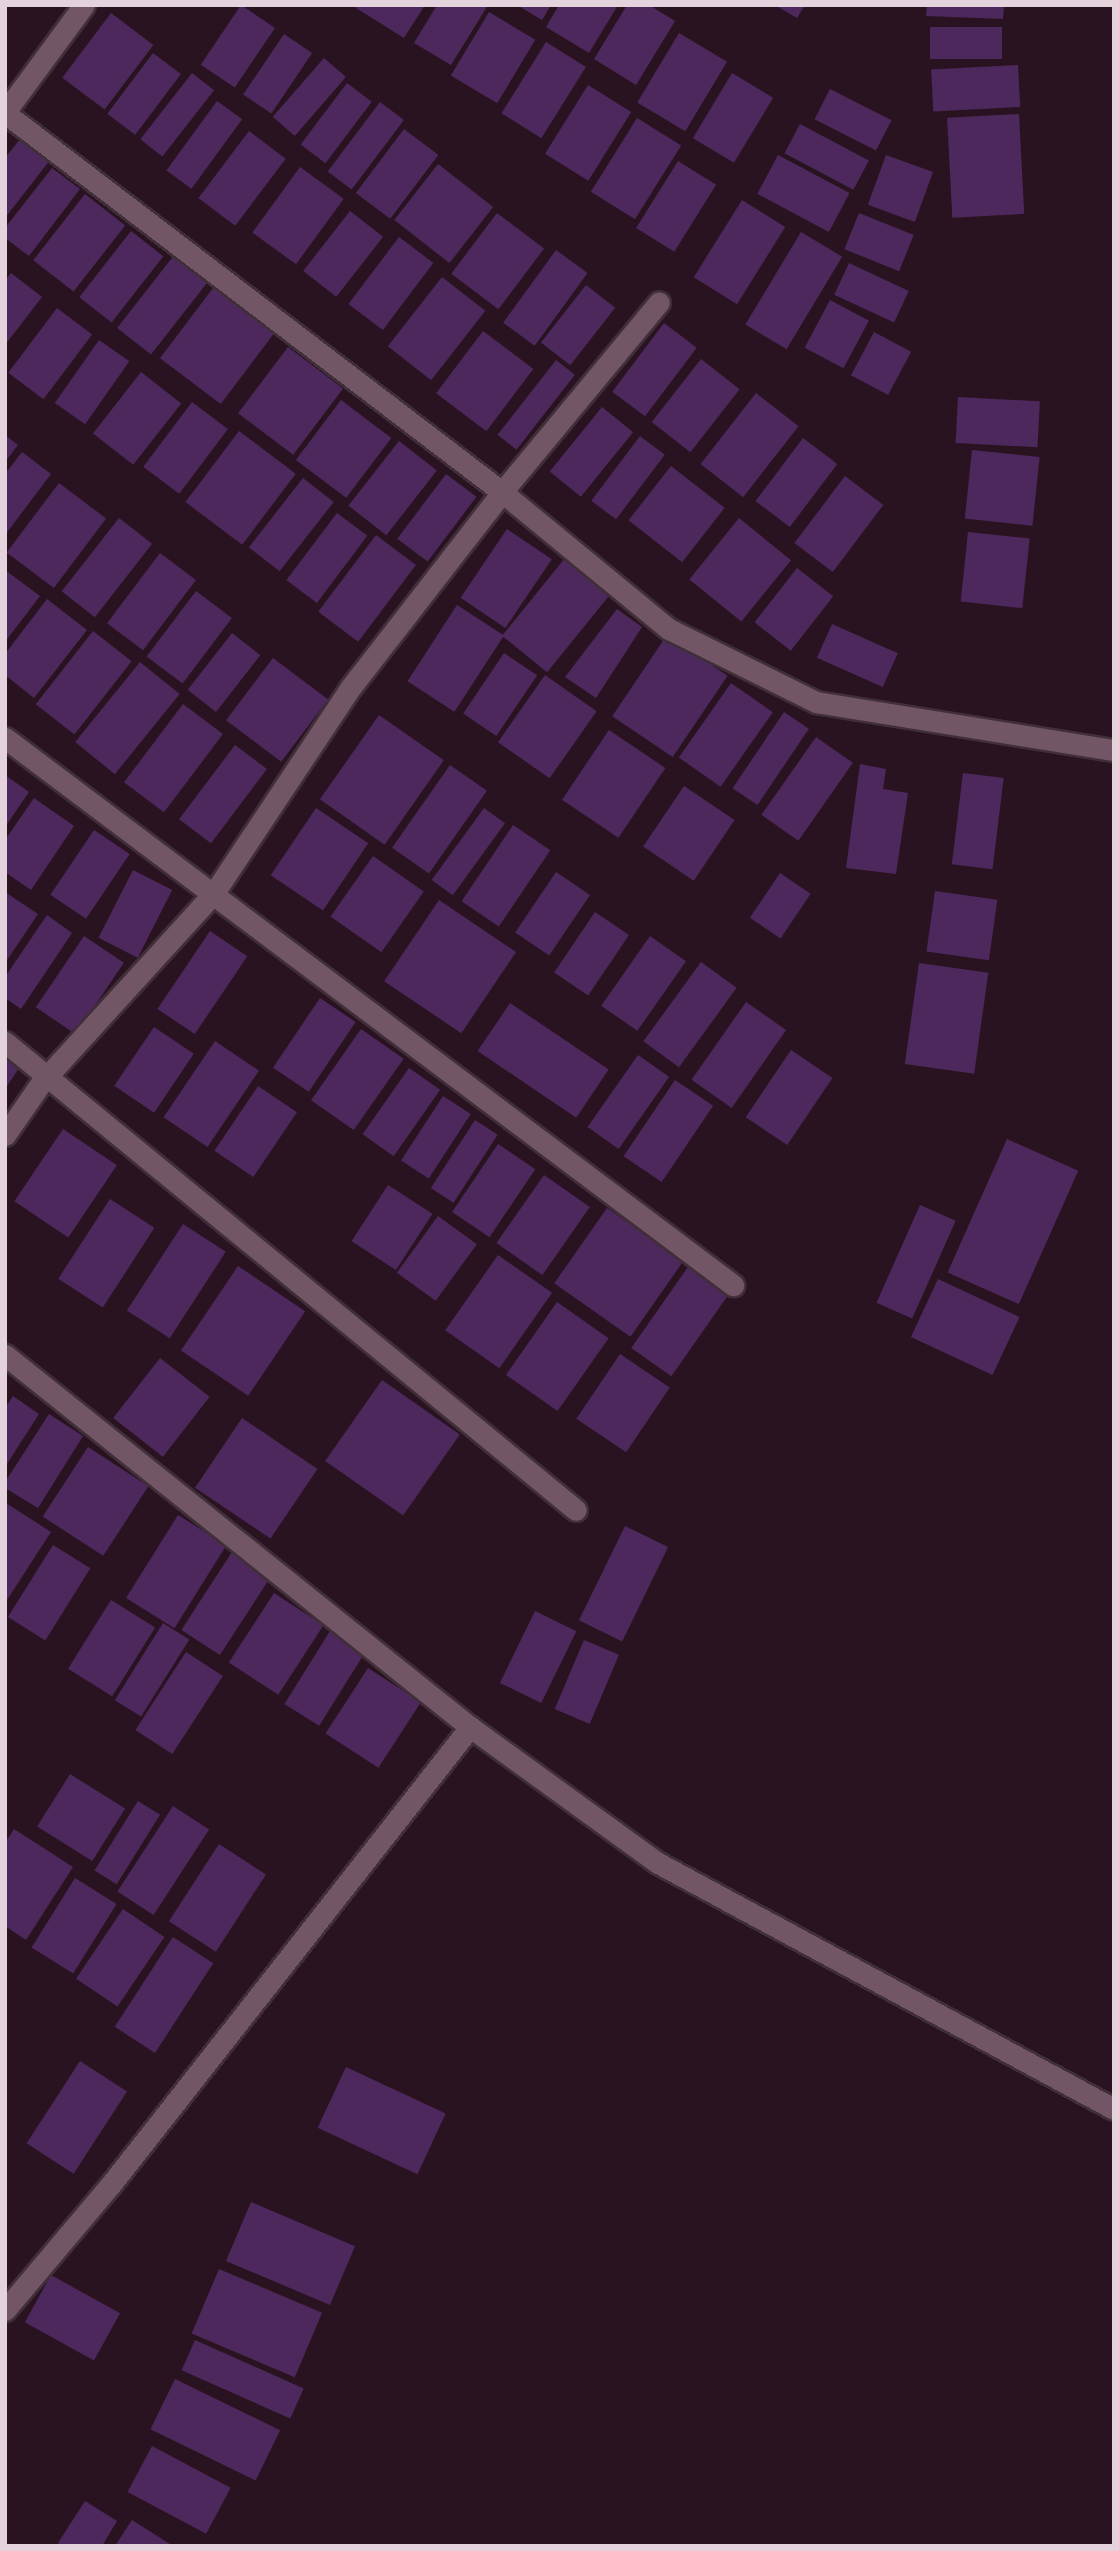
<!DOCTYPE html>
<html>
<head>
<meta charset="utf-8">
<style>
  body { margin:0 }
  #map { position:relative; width:1119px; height:2551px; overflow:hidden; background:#2a1321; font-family:"PT Serif",serif }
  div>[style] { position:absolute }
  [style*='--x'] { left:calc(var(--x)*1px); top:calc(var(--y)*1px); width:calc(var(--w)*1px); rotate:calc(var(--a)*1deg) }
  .building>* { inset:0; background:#4d285c; transform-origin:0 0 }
  .roads { filter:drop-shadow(2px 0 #402f39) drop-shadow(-2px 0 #402f39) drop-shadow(0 2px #402f39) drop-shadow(0 -2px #402f39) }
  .minor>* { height:21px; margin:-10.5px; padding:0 10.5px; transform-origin:10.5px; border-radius:10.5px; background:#725666 }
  span { translate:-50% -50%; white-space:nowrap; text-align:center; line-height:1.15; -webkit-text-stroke:6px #2a1321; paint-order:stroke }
  .frame { position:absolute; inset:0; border:7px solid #e4d3dc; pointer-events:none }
</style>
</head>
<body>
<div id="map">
  <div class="building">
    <i style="left:241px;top:5px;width:41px;height:72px;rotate:34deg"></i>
    <i style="clip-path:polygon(358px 5px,425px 5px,404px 38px,356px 8px)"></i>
    <i style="clip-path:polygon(437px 5px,488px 5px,451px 65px,414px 43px)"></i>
    <i style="clip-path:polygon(517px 5px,551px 5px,542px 20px)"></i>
    <i style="clip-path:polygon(559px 5px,618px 5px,589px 53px,546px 27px)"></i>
    <i style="clip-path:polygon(627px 5px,649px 5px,675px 21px,636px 85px,594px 59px)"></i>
    <i style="clip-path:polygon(775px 5px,805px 5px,797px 18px)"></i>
    <i style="clip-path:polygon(927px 5px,1004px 5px,1003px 19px,926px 16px)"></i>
    <i style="left:489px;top:12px;width:54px;height:74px;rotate:31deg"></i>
    <i style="left:111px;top:13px;width:53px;height:81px;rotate:37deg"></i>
    <i style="left:1002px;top:27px;width:32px;height:72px;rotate:90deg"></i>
    <i style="left:679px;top:33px;width:56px;height:81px;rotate:31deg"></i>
    <i style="left:284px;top:34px;width:34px;height:73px;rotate:34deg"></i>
    <i style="left:546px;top:42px;width:47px;height:84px;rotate:32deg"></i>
    <i style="left:153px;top:53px;width:35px;height:76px;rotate:37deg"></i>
    <i style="left:324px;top:58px;width:29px;height:78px;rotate:41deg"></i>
    <i style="left:1018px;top:65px;width:42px;height:87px;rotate:87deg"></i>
    <i style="left:192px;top:73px;width:28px;height:84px;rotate:38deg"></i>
    <i style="left:732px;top:73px;width:48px;height:76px;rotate:31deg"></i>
    <i style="left:347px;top:83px;width:31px;height:77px;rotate:37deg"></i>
    <i style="left:588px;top:85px;width:51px;height:81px;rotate:32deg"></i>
    <i style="left:830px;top:89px;width:69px;height:34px;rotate:27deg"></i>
    <i style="left:217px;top:101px;width:31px;height:86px;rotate:36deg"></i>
    <i style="left:380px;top:102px;width:30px;height:87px;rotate:37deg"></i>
    <i style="left:1019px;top:114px;width:100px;height:72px;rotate:87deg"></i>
    <i style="left:637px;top:118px;width:52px;height:87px;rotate:32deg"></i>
    <i style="left:800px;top:124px;width:78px;height:33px;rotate:28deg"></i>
    <i style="left:404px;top:129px;width:43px;height:80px;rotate:37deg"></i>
    <i style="left:249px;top:131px;width:46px;height:84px;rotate:37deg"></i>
    <i style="clip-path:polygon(21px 138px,50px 160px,5px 218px,5px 158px)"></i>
    <i style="left:778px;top:155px;width:81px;height:44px;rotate:28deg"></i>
    <i style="left:886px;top:155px;width:50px;height:53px;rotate:20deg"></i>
    <i style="left:678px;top:161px;width:45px;height:79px;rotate:32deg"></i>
    <i style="left:438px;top:164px;width:70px;height:71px;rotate:38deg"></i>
    <i style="left:300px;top:167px;width:54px;height:81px;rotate:36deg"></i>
    <i style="clip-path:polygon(52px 168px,80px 189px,29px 256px,5px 238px,5px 228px)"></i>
    <i style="left:85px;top:194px;width:51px;height:84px;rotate:38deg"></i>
    <i style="left:742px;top:200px;width:51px;height:91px;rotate:32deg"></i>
    <i style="left:350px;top:211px;width:42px;height:76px;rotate:38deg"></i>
    <i style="left:497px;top:213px;width:59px;height:76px;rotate:37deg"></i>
    <i style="left:859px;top:213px;width:59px;height:39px;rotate:22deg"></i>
    <i style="left:131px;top:231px;width:41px;height:84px;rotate:38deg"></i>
    <i style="left:801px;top:232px;width:48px;height:108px;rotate:31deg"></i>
    <i style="left:399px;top:237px;width:43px;height:84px;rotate:37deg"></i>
    <i style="left:556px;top:250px;width:39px;height:90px;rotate:36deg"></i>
    <i style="left:175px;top:254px;width:43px;height:94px;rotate:38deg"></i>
    <i style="left:849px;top:263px;width:66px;height:35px;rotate:25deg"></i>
    <i style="clip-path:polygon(11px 273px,42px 297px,5px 345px,5px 281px)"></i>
    <i style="left:442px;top:277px;width:55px;height:88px;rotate:38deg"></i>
    <i style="left:586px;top:285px;width:37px;height:73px;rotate:38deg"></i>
    <i style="left:213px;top:288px;width:76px;height:88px;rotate:37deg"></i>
    <i style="left:830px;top:300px;width:44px;height:54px;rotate:28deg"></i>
    <i style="left:57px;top:308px;width:44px;height:81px;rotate:37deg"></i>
    <i style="left:664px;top:323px;width:41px;height:86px;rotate:37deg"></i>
    <i style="left:483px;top:331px;width:63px;height:78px;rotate:37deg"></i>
    <i style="left:874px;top:332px;width:42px;height:49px;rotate:28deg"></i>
    <i style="left:99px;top:340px;width:37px;height:77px;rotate:35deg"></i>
    <i style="left:288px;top:347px;width:69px;height:83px;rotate:37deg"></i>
    <i style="left:701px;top:359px;width:49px;height:80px;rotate:38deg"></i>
    <i style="left:556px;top:360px;width:24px;height:95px;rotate:38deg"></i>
    <i style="left:141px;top:372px;width:51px;height:78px;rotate:38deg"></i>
    <i style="left:756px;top:393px;width:54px;height:90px;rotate:38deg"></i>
    <i style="left:958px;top:397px;width:82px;height:46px;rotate:3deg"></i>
    <i style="left:341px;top:400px;width:63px;height:75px;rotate:37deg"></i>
    <i style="left:192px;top:402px;width:45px;height:81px;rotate:37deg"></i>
    <i style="left:602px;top:407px;width:40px;height:83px;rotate:39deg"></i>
    <i style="left:239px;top:431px;width:71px;height:89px;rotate:37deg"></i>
    <i style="clip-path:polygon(5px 435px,18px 445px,5px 462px)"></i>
    <i style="left:640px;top:436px;width:31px;height:81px;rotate:37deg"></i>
    <i style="left:803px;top:438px;width:43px;height:79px;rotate:37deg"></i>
    <i style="left:399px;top:441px;width:48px;height:82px;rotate:38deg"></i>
    <i style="left:972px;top:450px;width:68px;height:69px;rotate:6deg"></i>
    <i style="clip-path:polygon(22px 452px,51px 474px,5px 535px,5px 474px)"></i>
    <i style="left:671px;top:466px;width:68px;height:69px;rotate:38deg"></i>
    <i style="left:446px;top:474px;width:38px;height:81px;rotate:37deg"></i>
    <i style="left:845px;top:476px;width:48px;height:84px;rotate:37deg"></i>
    <i style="left:303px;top:478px;width:39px;height:88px;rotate:38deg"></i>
    <i style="left:59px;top:483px;width:59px;height:87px;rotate:37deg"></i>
    <i style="left:337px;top:513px;width:38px;height:84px;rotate:37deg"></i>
    <i style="left:119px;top:518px;width:42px;height:93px;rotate:38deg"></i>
    <i style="left:739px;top:518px;width:67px;height:79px;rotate:39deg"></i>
    <i style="left:507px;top:529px;width:54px;height:83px;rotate:34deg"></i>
    <i style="left:968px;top:532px;width:62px;height:70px;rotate:6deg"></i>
    <i style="left:376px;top:535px;width:50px;height:96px;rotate:37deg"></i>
    <i style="left:160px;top:553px;width:45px;height:88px;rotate:37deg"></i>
    <i style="left:565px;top:558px;width:58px;height:100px;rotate:39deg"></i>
    <i style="left:797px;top:568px;width:46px;height:69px;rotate:38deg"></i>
    <i style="clip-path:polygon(5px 570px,40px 596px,5px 642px)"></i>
    <i style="left:196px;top:591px;width:45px;height:82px;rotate:37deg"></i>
    <i style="clip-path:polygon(47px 599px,87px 630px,34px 698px,5px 675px,5px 654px)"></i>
    <i style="left:457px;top:605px;width:56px;height:91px;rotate:33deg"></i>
    <i style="clip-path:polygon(617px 609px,642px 627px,596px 698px,565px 677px)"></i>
    <i style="left:832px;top:624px;width:72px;height:37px;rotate:24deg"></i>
    <i style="left:93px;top:631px;width:49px;height:93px;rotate:38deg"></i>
    <i style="left:232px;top:633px;width:36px;height:72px;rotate:38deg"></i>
    <i style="left:667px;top:635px;width:73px;height:98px;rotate:34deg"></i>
    <i style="left:504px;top:653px;width:40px;height:73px;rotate:34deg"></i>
    <i style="left:273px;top:658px;width:69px;height:78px;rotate:37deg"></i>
    <i style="left:140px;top:662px;width:51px;height:103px;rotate:39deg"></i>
    <i style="left:545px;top:675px;width:63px;height:82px;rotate:35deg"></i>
    <i style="left:731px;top:683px;width:51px;height:91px;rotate:35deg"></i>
    <i style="left:183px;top:704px;width:50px;height:98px;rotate:37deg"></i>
    <i style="left:784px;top:712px;width:30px;height:92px;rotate:34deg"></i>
    <i style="left:379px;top:715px;width:79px;height:103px;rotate:35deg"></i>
    <i style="left:609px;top:730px;width:68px;height:84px;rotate:34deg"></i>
    <i style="left:816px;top:737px;width:45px;height:95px;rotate:35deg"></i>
    <i style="left:235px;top:745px;width:40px;height:93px;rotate:37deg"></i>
    <i style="clip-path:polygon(860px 764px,886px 769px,883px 789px,908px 793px,896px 874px,846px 868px)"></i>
    <i style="left:450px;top:765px;width:45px;height:101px;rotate:35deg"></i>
    <i style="left:963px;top:773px;width:41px;height:92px;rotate:7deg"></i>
    <i style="clip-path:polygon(5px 775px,29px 792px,5px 827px)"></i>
    <i style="left:684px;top:786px;width:61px;height:73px;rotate:34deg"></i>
    <i style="clip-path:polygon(34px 798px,74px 826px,31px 890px,5px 872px,5px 840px)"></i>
    <i style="left:316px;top:808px;width:63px;height:81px;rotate:34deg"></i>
    <i style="left:484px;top:808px;width:26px;height:89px;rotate:36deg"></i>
    <i style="left:513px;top:825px;width:45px;height:92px;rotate:34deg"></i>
    <i style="left:94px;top:830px;width:43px;height:78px;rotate:34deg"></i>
    <i style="left:373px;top:856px;width:62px;height:74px;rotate:35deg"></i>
    <i style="left:133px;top:870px;width:44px;height:76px;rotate:27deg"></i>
    <i style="left:556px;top:872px;width:41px;height:73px;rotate:34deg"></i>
    <i style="left:780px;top:873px;width:37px;height:54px;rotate:34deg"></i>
    <i style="left:935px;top:891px;width:63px;height:61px;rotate:8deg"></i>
    <i style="clip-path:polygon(5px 892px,38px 914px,5px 963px)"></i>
    <i style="left:439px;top:900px;width:93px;height:98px;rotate:34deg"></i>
    <i style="left:595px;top:912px;width:41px;height:73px;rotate:34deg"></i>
    <i style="clip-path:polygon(47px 915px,72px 933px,21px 1009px,5px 998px,5px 977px)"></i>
    <i style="left:210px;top:931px;width:45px;height:94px;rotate:34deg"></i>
    <i style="left:84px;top:936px;width:48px;height:86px;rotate:34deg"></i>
    <i style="left:650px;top:936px;width:44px;height:85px;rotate:35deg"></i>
    <i style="left:701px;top:962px;width:44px;height:98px;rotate:36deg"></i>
    <i style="left:919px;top:963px;width:70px;height:102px;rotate:8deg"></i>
    <i style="left:320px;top:998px;width:43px;height:84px;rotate:34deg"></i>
    <i style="left:746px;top:1002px;width:49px;height:95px;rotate:35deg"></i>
    <i style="left:510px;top:1003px;width:119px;height:58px;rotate:34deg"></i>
    <i style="left:154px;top:1027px;width:48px;height:71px;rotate:34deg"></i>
    <i style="left:361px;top:1029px;width:52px;height:87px;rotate:35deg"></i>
    <i style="left:215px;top:1041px;width:53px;height:92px;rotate:34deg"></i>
    <i style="clip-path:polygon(5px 1050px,23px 1062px,5px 1089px)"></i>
    <i style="left:791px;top:1050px;width:50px;height:81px;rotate:34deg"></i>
    <i style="left:638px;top:1055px;width:38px;height:88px;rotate:35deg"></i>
    <i style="left:409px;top:1068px;width:38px;height:81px;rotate:35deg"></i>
    <i style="left:675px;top:1080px;width:46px;height:92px;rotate:34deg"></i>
    <i style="left:258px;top:1086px;width:47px;height:78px;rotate:34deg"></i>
    <i style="left:443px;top:1096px;width:33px;height:77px;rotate:33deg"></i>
    <i style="left:475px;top:1120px;width:27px;height:81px;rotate:33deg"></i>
    <i style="left:63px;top:1129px;width:65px;height:87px;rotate:34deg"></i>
    <i style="left:1007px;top:1139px;width:78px;height:146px;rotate:24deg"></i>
    <i style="left:498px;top:1144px;width:45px;height:82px;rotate:34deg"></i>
    <i style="left:544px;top:1175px;width:56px;height:83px;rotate:35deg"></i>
    <i style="left:388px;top:1185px;width:53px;height:67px;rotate:33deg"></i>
    <i style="left:110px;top:1199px;width:53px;height:95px;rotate:33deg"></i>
    <i style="left:920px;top:1205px;width:39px;height:107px;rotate:24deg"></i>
    <i style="left:607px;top:1208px;width:93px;height:92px;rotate:35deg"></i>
    <i style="left:438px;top:1216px;width:48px;height:70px;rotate:36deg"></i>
    <i style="left:183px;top:1224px;width:51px;height:103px;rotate:33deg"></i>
    <i style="left:498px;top:1255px;width:66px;height:92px;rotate:35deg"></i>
    <i style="left:238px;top:1266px;width:81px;height:102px;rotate:34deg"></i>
    <i style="left:688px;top:1267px;width:49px;height:99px;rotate:35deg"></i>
    <i style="left:938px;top:1279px;width:90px;height:64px;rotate:25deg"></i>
    <i style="left:557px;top:1302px;width:63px;height:89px;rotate:35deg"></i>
    <i style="left:620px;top:1354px;width:60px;height:78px;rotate:34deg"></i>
    <i style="left:160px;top:1358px;width:63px;height:76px;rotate:38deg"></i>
    <i style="left:382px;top:1380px;width:95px;height:99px;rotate:35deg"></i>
    <i style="clip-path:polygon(13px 1396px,39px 1414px,5px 1467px,5px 1408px)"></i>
    <i style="clip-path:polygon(49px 1414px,83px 1436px,38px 1508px,5px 1488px,5px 1482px)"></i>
    <i style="left:242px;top:1418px;width:91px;height:84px;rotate:34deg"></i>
    <i style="left:88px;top:1447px;width:72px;height:83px;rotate:33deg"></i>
    <i style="clip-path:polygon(6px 1503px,51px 1532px,5px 1603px,5px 1504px)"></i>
    <i style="left:178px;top:1515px;width:57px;height:98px;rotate:32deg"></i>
    <i style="left:625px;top:1526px;width:48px;height:105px;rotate:26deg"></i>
    <i style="left:53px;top:1545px;width:44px;height:85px;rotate:32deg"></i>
    <i style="left:232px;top:1552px;width:46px;height:93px;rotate:33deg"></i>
    <i style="left:274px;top:1593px;width:59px;height:83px;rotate:33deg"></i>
    <i style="left:111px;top:1600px;width:52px;height:81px;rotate:32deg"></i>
    <i style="left:535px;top:1611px;width:46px;height:80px;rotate:26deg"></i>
    <i style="left:163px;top:1623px;width:31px;height:91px;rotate:32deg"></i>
    <i style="left:330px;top:1631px;width:41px;height:86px;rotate:32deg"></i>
    <i style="left:584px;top:1640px;width:38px;height:75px;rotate:23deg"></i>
    <i style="left:186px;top:1652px;width:44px;height:93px;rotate:33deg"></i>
    <i style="left:368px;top:1668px;width:63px;height:78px;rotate:33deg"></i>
    <i style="left:70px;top:1774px;width:65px;height:62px;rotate:32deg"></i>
    <i style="left:138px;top:1801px;width:26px;height:82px;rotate:32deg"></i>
    <i style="left:173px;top:1806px;width:43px;height:102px;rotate:33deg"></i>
    <i style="clip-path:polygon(14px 1829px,73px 1867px,26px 1940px,5px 1926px,5px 1843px)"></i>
    <i style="left:219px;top:1844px;width:56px;height:92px;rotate:33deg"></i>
    <i style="left:75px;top:1878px;width:49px;height:82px;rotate:32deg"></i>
    <i style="left:123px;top:1909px;width:50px;height:84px;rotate:34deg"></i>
    <i style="left:173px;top:1937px;width:48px;height:107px;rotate:33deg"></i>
    <i style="left:80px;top:2061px;width:56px;height:98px;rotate:33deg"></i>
    <i style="left:346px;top:2067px;width:110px;height:67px;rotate:25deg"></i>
    <i style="left:251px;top:2202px;width:113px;height:64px;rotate:23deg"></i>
    <i style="left:219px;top:2269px;width:112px;height:70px;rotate:23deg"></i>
    <i style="left:51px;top:2275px;width:79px;height:54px;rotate:29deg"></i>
    <i style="left:195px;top:2340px;width:119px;height:33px;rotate:24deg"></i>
    <i style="left:175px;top:2379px;width:117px;height:56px;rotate:26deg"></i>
    <i style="left:152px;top:2446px;width:89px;height:52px;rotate:28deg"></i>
    <i style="clip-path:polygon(85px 2501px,117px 2521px,102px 2546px,62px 2546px,58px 2543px)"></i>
    <i style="clip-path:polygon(132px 2520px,173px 2546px,115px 2546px)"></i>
  </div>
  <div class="roads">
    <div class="minor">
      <i style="--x:5;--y:112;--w:133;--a:-53.6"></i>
      <i style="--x:5;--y:113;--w:625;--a:37.33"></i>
      <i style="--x:502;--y:492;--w:216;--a:39.4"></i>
      <i style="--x:669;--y:629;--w:164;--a:26.4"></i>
      <i style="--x:816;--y:702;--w:302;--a:9.2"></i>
      <i style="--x:5;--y:738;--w:911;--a:36.92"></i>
      <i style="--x:5;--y:1042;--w:738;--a:39.34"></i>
      <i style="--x:5;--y:1135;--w:63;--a:-55.3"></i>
      <i style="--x:41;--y:1083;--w:257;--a:-47.7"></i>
      <i style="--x:214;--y:893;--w:247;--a:-56.4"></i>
      <i style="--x:351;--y:687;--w:247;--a:-52.2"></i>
      <i style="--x:502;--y:492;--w:246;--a:-50.4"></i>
      <i style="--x:5;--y:1355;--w:595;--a:38.66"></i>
      <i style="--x:470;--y:1727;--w:232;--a:35.9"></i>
      <i style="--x:658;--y:1863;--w:518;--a:28.35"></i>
      <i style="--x:5;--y:2310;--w:166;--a:-49.9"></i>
      <i style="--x:112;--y:2183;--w:580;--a:-51.86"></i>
    </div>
  </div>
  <div class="frame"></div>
</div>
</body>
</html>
